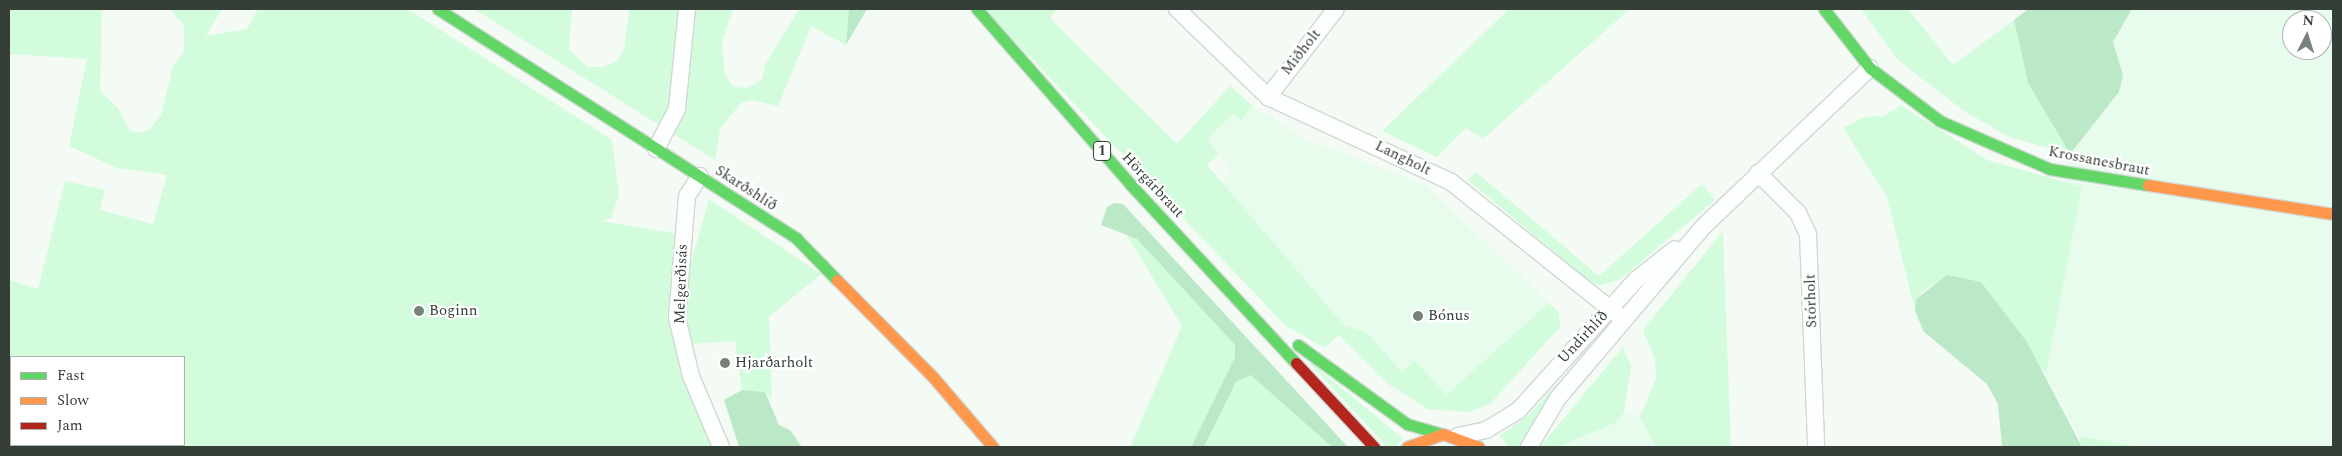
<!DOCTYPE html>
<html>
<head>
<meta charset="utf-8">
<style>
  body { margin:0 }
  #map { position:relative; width:2342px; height:456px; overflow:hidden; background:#f4fbf5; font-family:Spectral,serif }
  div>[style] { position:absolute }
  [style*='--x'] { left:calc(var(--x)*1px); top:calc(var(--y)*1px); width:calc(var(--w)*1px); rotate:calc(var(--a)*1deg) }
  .built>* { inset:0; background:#e8fced }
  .green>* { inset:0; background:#d3fcdd }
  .forest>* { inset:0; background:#bbe9c8 }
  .roads { filter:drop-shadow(1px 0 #d1d8d3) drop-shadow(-1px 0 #d1d8d3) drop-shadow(0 1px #d1d8d3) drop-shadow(0 -1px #d1d8d3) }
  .street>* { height:16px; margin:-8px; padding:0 8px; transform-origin:8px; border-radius:8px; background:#fdfefe }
  .fast>* { height:11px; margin:-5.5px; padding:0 5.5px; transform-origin:5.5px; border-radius:5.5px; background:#63d668 }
  .slow>* { height:11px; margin:-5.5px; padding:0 5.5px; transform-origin:5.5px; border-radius:5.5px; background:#ff974d }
  .jam>* { height:11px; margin:-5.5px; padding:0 5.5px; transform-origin:5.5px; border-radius:5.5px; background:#b3261e }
  .dots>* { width:14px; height:14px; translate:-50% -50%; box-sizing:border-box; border:2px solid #fff; border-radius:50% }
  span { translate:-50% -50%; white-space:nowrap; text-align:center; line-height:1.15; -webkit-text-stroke:4.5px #fff; paint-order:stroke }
  .shield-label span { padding:1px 4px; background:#fff; border:1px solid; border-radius:4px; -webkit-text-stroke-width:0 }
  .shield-label { font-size:14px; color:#353e37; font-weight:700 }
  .street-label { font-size:15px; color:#353e37 }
  .poi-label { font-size:15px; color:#353e37 }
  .left { translate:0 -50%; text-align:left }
  .frame { position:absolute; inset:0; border:10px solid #353e37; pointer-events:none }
  .legend { position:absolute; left:10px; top:356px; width:175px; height:90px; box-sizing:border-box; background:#fff; border:1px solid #aeb2af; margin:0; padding:6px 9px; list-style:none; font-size:15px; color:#353e37 }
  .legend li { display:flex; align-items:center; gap:10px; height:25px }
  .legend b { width:25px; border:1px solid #aeb2af }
  .north { position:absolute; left:2282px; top:10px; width:50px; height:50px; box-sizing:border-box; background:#fff; border:1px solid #aeb2af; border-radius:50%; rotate:5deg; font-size:14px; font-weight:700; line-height:20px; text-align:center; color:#353e37 }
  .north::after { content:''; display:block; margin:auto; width:18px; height:22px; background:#78807a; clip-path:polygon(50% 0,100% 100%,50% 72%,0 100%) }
</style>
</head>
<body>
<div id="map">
  <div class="built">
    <i style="clip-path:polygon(evenodd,2132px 9px,2333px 9px,2333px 447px,2141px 447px,2079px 436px,2046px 374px,2082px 187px,2063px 183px,2070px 154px,2119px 92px,2123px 75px,2113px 42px,2132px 9px,2292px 20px,2322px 20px,2322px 50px,2292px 50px,2292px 20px)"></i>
    <i style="clip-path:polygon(1253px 106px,1306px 139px,1427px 186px,1549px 303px,1446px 395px,1415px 360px,1402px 372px,1366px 332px,1344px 325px,1220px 182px,1232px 172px,1207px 140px,1233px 114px,1241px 121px)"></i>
    <i style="clip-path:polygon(1624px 412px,1640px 417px,1656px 447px,1558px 447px,1617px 422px)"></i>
  </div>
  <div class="green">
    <i style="clip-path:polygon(evenodd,9px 9px,102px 9px,100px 91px,118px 108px,130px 131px,138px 133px,149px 130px,161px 115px,173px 66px,184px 52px,184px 26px,170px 9px,222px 9px,206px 36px,247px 29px,258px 9px,408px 9px,612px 140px,619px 195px,611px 218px,602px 221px,678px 234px,671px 326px,684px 380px,713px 447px,9px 447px,9px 280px,38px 289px,65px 181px,105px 190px,100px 210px,153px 224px,167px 175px,117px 168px,69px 146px,87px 59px,9px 54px,9px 9px,11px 357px,184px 357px,184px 445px,11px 445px,11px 357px)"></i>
    <i style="clip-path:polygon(474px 9px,572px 9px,569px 49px,587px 67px,603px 67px,617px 61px,624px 50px,629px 9px,733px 9px,722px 42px,725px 75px,733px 87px,748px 88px,762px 79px,765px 65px,799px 9px,849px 9px,846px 45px,811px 26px,778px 106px,753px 100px,741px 103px,720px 129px,715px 160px)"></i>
    <i style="clip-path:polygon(984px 9px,1057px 9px,1050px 18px,1177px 144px,1230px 86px,1253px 106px,1241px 121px,1233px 114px,1207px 139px,1218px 154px,1207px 165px,1344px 325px,1366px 332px,1402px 372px,1415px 360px,1446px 395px,1549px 303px,1559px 312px,1560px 327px,1490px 404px,1468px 412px,1428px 409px,1387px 383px,1339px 335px,1324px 348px,1285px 325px)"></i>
    <i style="clip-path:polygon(1509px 9px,1630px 9px,1483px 139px,1466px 128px,1437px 157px,1382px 131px)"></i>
    <i style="clip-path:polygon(1861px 9px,1908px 9px,1953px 65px,2014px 20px,2028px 83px,2070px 154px,2009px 137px,1964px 111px,1898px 60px)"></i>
    <i style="clip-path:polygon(1901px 105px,1987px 160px,2082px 187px,2046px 374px,1980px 282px,1930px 285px,1916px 299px,1915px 311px,1887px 197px,1843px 128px,1864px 117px,1884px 116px)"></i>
    <i style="clip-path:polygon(1476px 172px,1599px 276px,1702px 184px,1715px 200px,1619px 280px,1600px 285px,1590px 282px,1468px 180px)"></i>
    <i style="clip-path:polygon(709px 199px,821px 274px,769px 317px,772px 400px,765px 392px,742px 390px,735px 341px,691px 344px,684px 309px,690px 266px)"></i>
    <i style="clip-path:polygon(1723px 231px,1731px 447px,1656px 447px,1640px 417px,1656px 378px,1655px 360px,1643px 330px)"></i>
    <i style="clip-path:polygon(1125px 232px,1137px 239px,1235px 345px,1235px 357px,1191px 447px,1130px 447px,1182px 326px)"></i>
    <i style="clip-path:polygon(1590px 347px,1535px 418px,1522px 447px,1509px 447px,1500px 436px,1530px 414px)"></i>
    <i style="clip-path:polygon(1623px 347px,1631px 366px,1624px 412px,1617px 422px,1558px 447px,1540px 447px)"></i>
    <i style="clip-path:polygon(1305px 358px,1377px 417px,1403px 439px,1395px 447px,1387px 447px)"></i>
    <i style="clip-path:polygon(1251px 375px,1266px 384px,1332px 447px,1204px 447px,1236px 382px)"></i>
    <i style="clip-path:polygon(2079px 436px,2141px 447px,2082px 447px)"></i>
  </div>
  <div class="forest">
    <i style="clip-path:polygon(849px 9px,867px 9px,846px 45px)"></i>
    <i style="clip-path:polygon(2028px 9px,2132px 9px,2113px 42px,2123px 75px,2119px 92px,2070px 154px,2028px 83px,2014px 20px)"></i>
    <i style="clip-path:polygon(1114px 203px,1123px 204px,1347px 446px,1332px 447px,1251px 375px,1236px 382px,1204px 447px,1191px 447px,1235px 357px,1235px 345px,1137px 239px,1101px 225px,1107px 207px)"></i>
    <i style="clip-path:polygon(1947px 275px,1981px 282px,2027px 342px,2082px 447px,2002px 447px,1998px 404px,1987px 384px,1924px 332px,1915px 311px,1916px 299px)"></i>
    <i style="clip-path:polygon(742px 390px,765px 392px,779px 425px,790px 430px,802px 447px,739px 447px,724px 400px)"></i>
  </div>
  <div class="roads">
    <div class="street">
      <i style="--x:1177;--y:9;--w:127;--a:44"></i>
      <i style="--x:1268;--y:97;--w:202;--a:24.9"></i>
      <i style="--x:1451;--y:182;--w:221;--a:38.6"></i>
      <i style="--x:1268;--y:97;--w:111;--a:-52.3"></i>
      <i style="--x:656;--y:149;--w:45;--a:-62.3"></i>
      <i style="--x:677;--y:109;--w:100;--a:-84.3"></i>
      <i style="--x:1758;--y:173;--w:57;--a:45"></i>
      <i style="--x:1798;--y:213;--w:23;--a:65"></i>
      <i style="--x:1808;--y:234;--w:213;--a:87.8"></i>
      <i style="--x:700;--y:176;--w:24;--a:123"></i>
      <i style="--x:687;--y:196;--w:122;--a:94.7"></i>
      <i style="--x:677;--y:318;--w:60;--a:76.4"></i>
      <i style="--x:691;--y:376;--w:77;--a:67.1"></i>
      <i style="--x:1458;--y:436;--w:29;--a:-12"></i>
      <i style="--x:1486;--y:430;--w:37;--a:-31"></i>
      <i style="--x:1518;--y:411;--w:178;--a:-48"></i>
      <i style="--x:1637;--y:279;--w:48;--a:-38.3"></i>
      <i style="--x:1529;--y:447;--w:57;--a:-59.4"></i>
      <i style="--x:1558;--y:398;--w:226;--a:-49.7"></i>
      <i style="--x:1704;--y:226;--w:229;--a:-43.6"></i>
    </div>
    <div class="fast">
      <i style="--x:438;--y:9;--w:426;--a:32.6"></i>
      <i style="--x:797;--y:239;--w:57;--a:45.7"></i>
      <i style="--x:977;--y:9;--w:232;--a:48.8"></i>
      <i style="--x:1130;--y:184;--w:244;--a:47.2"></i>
      <i style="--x:1824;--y:9;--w:75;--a:52.1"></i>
      <i style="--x:1870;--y:68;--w:88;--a:37.1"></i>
      <i style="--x:1940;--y:121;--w:120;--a:23.6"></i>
      <i style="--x:2050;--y:169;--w:99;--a:9.3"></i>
      <i style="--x:1298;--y:345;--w:135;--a:35.9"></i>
      <i style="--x:1407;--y:424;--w:37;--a:16"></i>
    </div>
    <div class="slow">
      <i style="--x:2148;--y:185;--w:187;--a:8.9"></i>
      <i style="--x:837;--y:280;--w:136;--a:45.3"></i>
      <i style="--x:933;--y:377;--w:92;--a:49.4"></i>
      <i style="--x:1407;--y:447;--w:38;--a:-20"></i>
      <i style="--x:1443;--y:434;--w:38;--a:20"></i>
    </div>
    <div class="jam">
      <i style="--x:1296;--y:363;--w:115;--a:47.1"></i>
    </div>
  </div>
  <div class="dots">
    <i style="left:419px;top:311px;background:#78807a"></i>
    <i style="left:1418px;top:316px;background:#78807a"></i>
    <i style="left:725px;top:363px;background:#78807a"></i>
  </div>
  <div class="shield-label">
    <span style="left:1102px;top:151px">1</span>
  </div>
  <div class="street-label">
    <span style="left:1301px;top:52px;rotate:-52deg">Miðholt</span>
    <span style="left:1403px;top:158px;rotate:26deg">Langholt</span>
    <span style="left:2099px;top:161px;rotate:11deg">Krossanesbraut</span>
    <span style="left:1153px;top:185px;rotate:47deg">Hörgárbraut</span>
    <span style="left:746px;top:188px;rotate:33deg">Skarðshlíð</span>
    <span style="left:681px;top:284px;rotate:-88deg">Melgerðisás</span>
    <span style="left:1811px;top:301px;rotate:-92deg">Stórholt</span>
    <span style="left:1583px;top:337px;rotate:-47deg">Undirhlíð</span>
  </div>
  <div class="poi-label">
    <span class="left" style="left:429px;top:311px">Boginn</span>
    <span class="left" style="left:1428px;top:316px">Bónus</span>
    <span class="left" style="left:735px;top:363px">Hjarðarholt</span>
  </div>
  <div class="frame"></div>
  <ul class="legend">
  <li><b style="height:6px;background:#63d668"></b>Fast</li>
  <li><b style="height:6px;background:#ff974d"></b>Slow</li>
  <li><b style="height:6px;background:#b3261e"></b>Jam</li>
  </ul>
  <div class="north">N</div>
</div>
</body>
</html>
